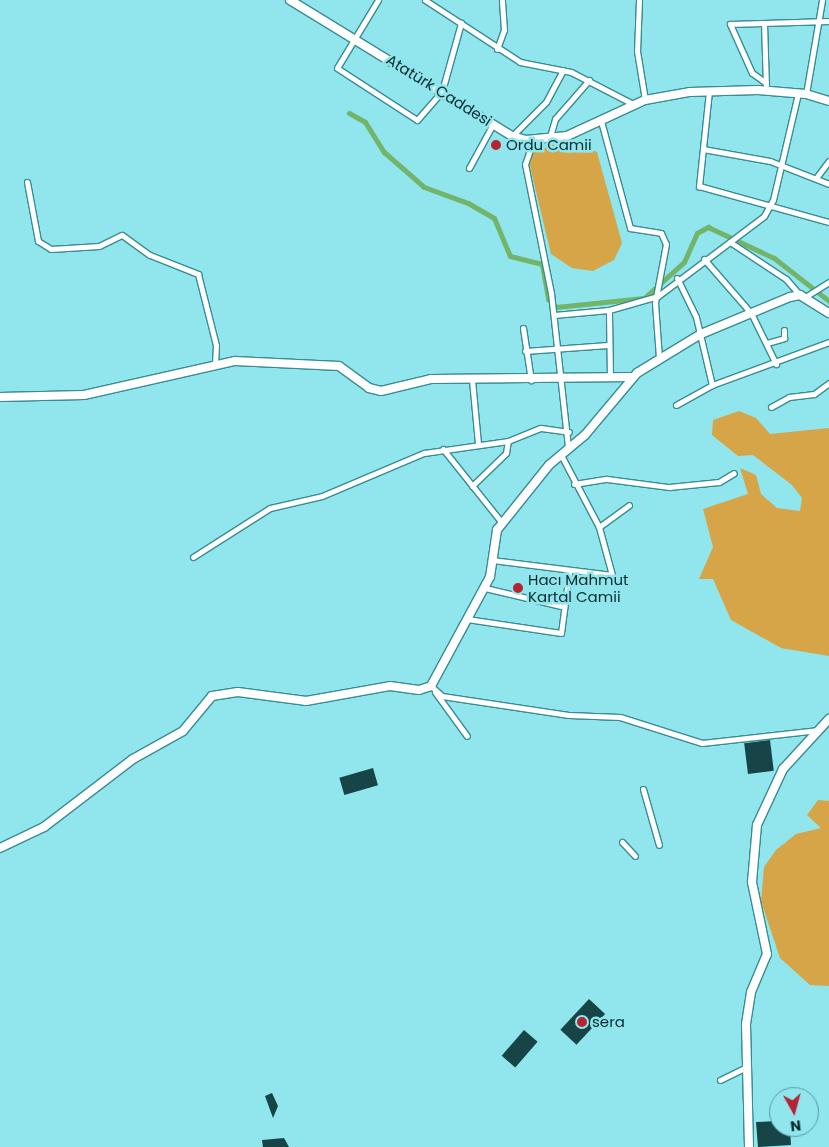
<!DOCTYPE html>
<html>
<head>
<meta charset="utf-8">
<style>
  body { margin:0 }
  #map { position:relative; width:829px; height:1147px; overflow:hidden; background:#91e5ec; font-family:Poppins,sans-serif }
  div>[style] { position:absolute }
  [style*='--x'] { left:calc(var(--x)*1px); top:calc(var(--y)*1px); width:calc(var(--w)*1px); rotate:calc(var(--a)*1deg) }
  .green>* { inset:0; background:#d5a547 }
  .canal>* { height:5px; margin:-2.5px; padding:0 2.5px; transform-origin:2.5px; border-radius:2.5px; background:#73b46b }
  .building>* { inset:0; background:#164447; transform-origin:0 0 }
  .roads { filter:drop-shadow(1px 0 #368d93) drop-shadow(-1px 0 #368d93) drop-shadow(0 1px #368d93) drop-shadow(0 -1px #368d93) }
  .street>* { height:5px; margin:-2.5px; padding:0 2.5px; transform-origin:2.5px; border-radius:2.5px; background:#fff }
  .secondary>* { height:8px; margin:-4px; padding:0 4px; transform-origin:4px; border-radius:4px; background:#fff }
  .dots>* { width:14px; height:14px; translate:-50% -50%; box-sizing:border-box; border:2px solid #91e5ec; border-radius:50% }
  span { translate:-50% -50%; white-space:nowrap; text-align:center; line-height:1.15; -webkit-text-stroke:5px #91e5ec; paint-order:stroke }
  .street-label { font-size:15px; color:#062c2e }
  .poi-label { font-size:15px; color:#062c2e }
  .left { translate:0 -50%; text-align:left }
  .north { position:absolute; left:769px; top:1087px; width:50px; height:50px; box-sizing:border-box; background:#91e5ec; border:1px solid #599ba0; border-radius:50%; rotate:173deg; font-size:14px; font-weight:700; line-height:20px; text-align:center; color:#062c2e }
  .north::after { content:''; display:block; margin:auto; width:18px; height:22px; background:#b52432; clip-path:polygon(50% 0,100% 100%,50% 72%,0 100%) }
</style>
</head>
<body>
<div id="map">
  <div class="green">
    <i style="clip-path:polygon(564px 141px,597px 152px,622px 243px,614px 260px,593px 271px,572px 268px,551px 254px,527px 154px)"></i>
    <i style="clip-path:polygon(739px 411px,756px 418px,770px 434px,829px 428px,829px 656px,781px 648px,731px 620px,713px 579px,699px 579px,713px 547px,703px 509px,748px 494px,740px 468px,756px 475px,761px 494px,777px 508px,800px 511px,802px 498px,792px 485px,753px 455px,738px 456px,712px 435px,713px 420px)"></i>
    <i style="clip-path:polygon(818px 800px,829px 801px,829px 986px,810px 985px,780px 958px,761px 901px,764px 867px,776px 850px,796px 834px,821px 828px,807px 815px)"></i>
  </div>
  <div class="canal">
    <i style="--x:349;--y:113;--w:18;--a:29"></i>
    <i style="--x:365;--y:122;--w:36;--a:58"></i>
    <i style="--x:384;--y:152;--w:53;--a:41.2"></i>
    <i style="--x:424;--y:187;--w:47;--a:20"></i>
    <i style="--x:468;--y:203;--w:30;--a:30"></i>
    <i style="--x:494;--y:218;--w:41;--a:67.2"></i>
    <i style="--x:510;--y:256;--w:33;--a:14"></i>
    <i style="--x:542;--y:264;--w:36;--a:80"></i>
    <i style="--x:548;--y:299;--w:11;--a:45"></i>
    <i style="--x:556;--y:307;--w:88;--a:-5.8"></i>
    <i style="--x:644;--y:298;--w:54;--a:-42"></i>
    <i style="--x:684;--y:262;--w:32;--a:-66"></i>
    <i style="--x:697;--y:233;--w:13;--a:-29"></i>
    <i style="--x:708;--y:227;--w:73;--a:25.2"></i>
    <i style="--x:774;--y:258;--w:70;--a:38"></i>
  </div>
  <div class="building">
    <i style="left:770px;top:740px;width:31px;height:26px;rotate:83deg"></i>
    <i style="left:373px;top:768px;width:18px;height:35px;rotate:74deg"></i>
    <i style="left:589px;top:999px;width:22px;height:42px;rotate:43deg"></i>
    <i style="left:524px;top:1030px;width:18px;height:34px;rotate:41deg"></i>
    <i style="clip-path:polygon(272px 1093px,278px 1106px,273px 1118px,265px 1096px)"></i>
    <i style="clip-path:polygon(779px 1121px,779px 1127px,790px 1127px,791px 1145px,758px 1147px,756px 1122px)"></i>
    <i style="clip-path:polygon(284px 1138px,289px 1147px,263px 1147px,262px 1140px)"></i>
  </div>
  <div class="roads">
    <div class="street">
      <i style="--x:378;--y:0;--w:79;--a:121.1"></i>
      <i style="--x:337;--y:68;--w:95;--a:33"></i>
      <i style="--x:417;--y:120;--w:38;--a:-49"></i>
      <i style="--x:442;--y:91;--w:71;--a:-74.4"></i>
      <i style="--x:425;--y:0;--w:113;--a:33.1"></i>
      <i style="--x:520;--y:62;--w:52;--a:11.1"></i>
      <i style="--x:571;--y:72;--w:72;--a:27.3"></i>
      <i style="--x:639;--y:0;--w:51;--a:92.2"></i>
      <i style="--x:637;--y:51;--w:50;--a:80.7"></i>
      <i style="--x:764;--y:23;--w:62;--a:88.2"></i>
      <i style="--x:497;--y:49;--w:20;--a:-70"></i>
      <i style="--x:504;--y:30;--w:30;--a:-94"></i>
      <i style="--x:766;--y:83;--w:17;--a:-144"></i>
      <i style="--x:752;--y:73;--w:54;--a:-114.2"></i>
      <i style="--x:730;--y:24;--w:99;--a:-1.7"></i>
      <i style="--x:709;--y:91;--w:96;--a:96"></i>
      <i style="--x:699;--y:186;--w:135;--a:15.5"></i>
      <i style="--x:806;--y:94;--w:95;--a:-80.3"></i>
      <i style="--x:601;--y:121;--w:111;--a:74.8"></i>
      <i style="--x:630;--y:228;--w:31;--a:9"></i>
      <i style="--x:661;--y:233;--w:12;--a:66"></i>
      <i style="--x:666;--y:244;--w:60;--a:100.6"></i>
      <i style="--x:655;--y:303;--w:55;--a:85.8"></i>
      <i style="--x:512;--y:136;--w:48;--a:-45"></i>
      <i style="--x:546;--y:102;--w:36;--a:-62"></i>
      <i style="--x:549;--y:140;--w:22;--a:-74"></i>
      <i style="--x:555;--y:119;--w:52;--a:-48.9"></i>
      <i style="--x:533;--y:141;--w:24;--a:109"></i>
      <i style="--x:525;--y:164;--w:132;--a:78.6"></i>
      <i style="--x:551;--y:293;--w:156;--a:83.7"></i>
      <i style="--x:703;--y:149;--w:68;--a:10.2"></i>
      <i style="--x:770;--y:161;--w:63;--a:21.3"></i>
      <i style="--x:469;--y:168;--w:50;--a:-61.4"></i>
      <i style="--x:816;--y:178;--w:21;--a:-53"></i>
      <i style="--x:27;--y:182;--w:60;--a:79.4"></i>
      <i style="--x:38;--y:241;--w:15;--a:32"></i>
      <i style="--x:51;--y:249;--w:48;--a:-3.6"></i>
      <i style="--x:99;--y:246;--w:25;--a:-26"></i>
      <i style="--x:122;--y:235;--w:34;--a:36"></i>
      <i style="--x:150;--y:255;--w:52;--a:21.6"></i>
      <i style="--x:198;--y:274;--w:73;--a:75.8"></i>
      <i style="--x:216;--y:345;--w:17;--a:93"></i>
      <i style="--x:730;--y:242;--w:67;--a:33.5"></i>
      <i style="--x:786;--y:279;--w:21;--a:49"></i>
      <i style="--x:704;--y:259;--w:72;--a:49"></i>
      <i style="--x:751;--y:313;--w:57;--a:63.9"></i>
      <i style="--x:677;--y:278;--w:43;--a:64"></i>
      <i style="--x:696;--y:317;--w:70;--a:76.8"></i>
      <i style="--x:712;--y:385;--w:125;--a:-20.2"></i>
      <i style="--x:805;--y:297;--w:28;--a:-32"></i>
      <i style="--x:554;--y:315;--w:55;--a:-5.2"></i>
      <i style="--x:523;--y:328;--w:53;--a:81.3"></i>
      <i style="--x:767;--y:343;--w:18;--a:-16"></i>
      <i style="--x:784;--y:338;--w:8;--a:-90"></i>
      <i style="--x:525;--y:351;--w:83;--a:-4.1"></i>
      <i style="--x:610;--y:377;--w:67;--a:-90.9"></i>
      <i style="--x:609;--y:310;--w:51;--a:-15.9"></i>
      <i style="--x:658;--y:296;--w:133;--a:-37"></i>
      <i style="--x:764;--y:216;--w:18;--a:-61"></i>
      <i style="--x:773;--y:200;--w:110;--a:-76.8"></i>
      <i style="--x:472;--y:380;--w:64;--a:84.6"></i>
      <i style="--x:676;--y:405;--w:41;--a:-29.1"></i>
      <i style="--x:771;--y:407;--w:21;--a:-29"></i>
      <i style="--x:789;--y:397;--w:25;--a:-7"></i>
      <i style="--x:814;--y:394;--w:19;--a:-36"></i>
      <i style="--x:443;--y:449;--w:95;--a:51.4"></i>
      <i style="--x:574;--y:484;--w:33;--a:-9"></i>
      <i style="--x:607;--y:479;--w:63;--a:7.4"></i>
      <i style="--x:669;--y:487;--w:50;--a:-5.7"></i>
      <i style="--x:719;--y:482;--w:17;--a:-31"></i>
      <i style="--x:472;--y:486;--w:47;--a:-44.1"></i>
      <i style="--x:506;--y:453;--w:12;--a:-81"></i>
      <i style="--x:599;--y:527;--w:37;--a:-36"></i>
      <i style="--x:193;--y:557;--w:91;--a:-32.5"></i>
      <i style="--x:270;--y:508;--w:53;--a:-13"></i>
      <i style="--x:322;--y:496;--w:111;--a:-22.9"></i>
      <i style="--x:424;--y:453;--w:85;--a:-8.1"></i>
      <i style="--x:508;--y:441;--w:35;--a:-22"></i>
      <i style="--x:541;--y:428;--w:28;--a:8"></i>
      <i style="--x:492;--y:560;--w:121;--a:7.1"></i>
      <i style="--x:612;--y:575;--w:50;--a:-105.2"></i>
      <i style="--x:599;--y:527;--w:81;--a:-117.8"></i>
      <i style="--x:485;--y:588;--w:78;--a:13.3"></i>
      <i style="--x:467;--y:619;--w:95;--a:8.5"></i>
      <i style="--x:561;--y:633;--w:61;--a:-82.4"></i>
      <i style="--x:431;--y:686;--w:15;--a:42"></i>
      <i style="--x:442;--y:696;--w:128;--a:8.5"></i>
      <i style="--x:569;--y:715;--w:51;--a:2.2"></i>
      <i style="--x:620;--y:717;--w:86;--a:17.6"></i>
      <i style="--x:702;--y:743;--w:117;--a:-6.4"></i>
      <i style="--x:435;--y:692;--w:54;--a:54"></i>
      <i style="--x:643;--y:789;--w:58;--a:74.1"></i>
      <i style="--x:622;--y:842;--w:19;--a:47"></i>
      <i style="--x:720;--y:1080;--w:30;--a:-26"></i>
    </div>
    <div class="secondary">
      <i style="--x:290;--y:0;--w:260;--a:31.5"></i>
      <i style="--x:512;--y:136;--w:15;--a:16"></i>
      <i style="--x:526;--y:140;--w:41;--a:-5.6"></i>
      <i style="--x:567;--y:136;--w:86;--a:-24.8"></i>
      <i style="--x:645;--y:100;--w:46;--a:-10.1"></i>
      <i style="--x:690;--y:92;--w:68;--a:-1.7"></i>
      <i style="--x:758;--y:90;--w:48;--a:4.8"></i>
      <i style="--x:806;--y:94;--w:24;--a:17"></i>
      <i style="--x:0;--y:397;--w:84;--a:-1.4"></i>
      <i style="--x:84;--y:395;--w:155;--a:-12.7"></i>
      <i style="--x:235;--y:361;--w:104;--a:2.8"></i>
      <i style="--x:339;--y:366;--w:37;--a:36"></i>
      <i style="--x:369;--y:388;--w:12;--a:14"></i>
      <i style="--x:381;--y:391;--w:51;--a:-13.5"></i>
      <i style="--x:431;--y:379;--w:202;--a:-0.6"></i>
      <i style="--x:0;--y:848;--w:49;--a:-25.5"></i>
      <i style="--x:44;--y:827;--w:112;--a:-37.4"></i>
      <i style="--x:133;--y:759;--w:57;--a:-29.2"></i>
      <i style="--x:183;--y:731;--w:45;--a:-50.4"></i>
      <i style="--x:212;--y:696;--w:26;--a:-9"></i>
      <i style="--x:238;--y:692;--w:69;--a:7.5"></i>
      <i style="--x:306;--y:701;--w:85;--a:-10.1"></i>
      <i style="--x:390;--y:686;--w:29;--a:8"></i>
      <i style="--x:419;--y:690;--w:13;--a:-18"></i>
      <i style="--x:431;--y:686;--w:124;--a:-61.6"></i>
      <i style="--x:490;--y:577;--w:48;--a:-81.5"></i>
      <i style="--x:497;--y:530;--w:83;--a:-51.3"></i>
      <i style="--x:549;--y:465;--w:47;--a:-39.8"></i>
      <i style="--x:585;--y:435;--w:81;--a:-50"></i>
      <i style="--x:637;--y:373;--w:75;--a:-31.4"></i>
      <i style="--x:701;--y:334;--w:96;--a:-22.6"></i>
      <i style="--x:790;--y:297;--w:10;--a:-11"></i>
      <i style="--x:800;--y:295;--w:34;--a:32"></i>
      <i style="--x:749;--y:1147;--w:123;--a:-91.4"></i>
      <i style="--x:746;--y:1024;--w:32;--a:-81"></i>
      <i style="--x:751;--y:992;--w:41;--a:-67.2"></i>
      <i style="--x:767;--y:954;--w:74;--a:-101.8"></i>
      <i style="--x:752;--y:882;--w:57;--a:-85"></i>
      <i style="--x:757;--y:825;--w:62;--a:-65.1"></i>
      <i style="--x:783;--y:769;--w:68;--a:-47.4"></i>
    </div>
  </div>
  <div class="dots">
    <i style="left:496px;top:145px;background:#b52432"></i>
    <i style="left:518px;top:588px;background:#b52432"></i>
    <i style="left:582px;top:1022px;background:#b52432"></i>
  </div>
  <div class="street-label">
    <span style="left:439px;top:90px;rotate:32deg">Atatürk Caddesi</span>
  </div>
  <div class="poi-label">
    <span class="left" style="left:506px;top:145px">Ordu Camii</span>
    <span class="left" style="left:528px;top:588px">Hacı Mahmut<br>Kartal Camii</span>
    <span class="left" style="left:592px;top:1022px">sera</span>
  </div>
  <div class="north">N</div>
</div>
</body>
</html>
